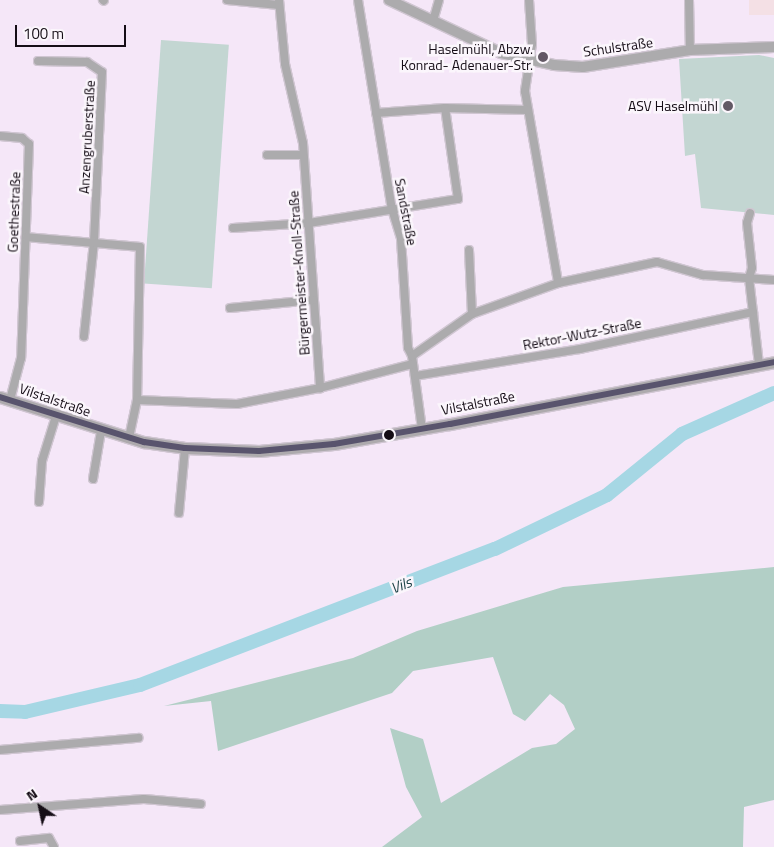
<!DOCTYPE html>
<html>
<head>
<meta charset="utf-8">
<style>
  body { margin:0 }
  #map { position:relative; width:774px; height:847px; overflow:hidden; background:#f5e7f8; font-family:"Titillium Web",sans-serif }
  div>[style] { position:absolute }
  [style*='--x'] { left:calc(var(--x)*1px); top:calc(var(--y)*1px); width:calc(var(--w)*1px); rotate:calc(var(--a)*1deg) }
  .education>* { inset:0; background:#f4e0e5; transform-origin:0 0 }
  .green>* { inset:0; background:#c3d6d2; transform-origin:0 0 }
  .forest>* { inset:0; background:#b2cfc6 }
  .river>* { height:14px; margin:-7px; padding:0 7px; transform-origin:7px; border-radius:7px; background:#a6d7e4 }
  .roads { filter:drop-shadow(1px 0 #d0c6d2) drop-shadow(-1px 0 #d0c6d2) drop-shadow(0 1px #d0c6d2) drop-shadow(0 -1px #d0c6d2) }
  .minor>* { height:8px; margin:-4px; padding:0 4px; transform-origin:4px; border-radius:4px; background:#acabad }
  .tertiary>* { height:10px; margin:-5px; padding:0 5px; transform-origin:5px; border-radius:5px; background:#acabad }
  .secondary>* { height:11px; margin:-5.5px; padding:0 5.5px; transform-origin:5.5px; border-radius:5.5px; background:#adaaad }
  .bus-1>* { height:6px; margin:-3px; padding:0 3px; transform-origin:3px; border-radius:3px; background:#59546d }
  .dots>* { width:14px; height:14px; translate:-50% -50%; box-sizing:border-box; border:2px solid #fbf6fc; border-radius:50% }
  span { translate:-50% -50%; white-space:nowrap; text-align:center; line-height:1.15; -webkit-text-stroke:5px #fbf6fc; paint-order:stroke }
  .street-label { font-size:14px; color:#150d16 }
  .poi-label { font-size:14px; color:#150d16 }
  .right { translate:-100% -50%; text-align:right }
  .water-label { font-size:15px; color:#1d4247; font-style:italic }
  .north { position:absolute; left:15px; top:782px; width:50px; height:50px; -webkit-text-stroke:4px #fbf6fc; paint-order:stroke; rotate:326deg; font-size:14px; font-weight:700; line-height:20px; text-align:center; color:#150d16 }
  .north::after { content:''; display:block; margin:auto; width:18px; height:22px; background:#150d16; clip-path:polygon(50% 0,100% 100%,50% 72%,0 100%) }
  .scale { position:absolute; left:15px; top:25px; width:111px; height:22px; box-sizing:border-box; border:2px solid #150d16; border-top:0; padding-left:6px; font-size:15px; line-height:18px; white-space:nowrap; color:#150d16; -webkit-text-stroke:4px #fbf6fc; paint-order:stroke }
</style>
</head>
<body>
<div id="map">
  <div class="education">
    <i style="left:749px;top:0;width:25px;height:15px"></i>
  </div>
  <div class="green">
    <i style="left:161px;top:40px;width:68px;height:244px;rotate:4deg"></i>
    <i style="clip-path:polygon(759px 55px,774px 58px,774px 215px,701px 208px,695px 154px,685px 156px,679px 59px)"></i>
  </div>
  <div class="forest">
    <i style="clip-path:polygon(774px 567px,774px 800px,744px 807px,743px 847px,382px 847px,422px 817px,406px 787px,390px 728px,423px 739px,441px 803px,532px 748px,556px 744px,575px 729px,564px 705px,550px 694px,525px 721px,513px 714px,493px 657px,413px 671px,392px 693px,218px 751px,211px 701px,164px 706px,353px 658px,417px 631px,563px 587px)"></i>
  </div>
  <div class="river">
    <i style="--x:0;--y:711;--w:25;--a:2"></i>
    <i style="--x:25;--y:712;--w:118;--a:-13.2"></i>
    <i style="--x:140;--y:685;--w:380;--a:-21"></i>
    <i style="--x:495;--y:549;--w:124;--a:-25.7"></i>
    <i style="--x:607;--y:495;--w:97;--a:-39.1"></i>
    <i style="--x:682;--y:434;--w:101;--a:-24"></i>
  </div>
  <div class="roads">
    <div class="minor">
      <i style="--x:103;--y:0;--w:1;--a:45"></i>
      <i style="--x:227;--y:0;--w:52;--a:5.5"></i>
      <i style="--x:279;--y:0;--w:64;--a:84.6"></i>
      <i style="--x:285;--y:64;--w:81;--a:77.2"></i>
      <i style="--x:303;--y:143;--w:246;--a:86"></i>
      <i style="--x:358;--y:0;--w:212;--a:80.8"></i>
      <i style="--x:392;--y:209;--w:31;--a:73"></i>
      <i style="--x:401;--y:239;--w:109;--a:86.3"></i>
      <i style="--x:408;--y:348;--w:9;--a:63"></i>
      <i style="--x:412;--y:356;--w:74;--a:82.2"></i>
      <i style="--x:529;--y:0;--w:44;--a:86.1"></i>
      <i style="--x:532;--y:44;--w:48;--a:98.5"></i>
      <i style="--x:525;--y:91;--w:195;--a:80.2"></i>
      <i style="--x:689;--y:0;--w:50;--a:88.9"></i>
      <i style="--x:433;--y:21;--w:22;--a:-74"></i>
      <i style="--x:38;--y:61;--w:49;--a:1.2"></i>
      <i style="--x:87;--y:62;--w:18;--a:34"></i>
      <i style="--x:102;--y:72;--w:170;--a:92.7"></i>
      <i style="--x:94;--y:242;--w:95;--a:96.1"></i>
      <i style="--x:376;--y:113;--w:69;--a:-4.1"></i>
      <i style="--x:445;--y:108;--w:82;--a:1.4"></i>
      <i style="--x:0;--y:136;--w:22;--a:5"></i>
      <i style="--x:22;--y:138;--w:9;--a:41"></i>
      <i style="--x:29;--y:144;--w:214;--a:92.1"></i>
      <i style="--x:21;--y:358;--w:43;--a:104.7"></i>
      <i style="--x:267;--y:155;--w:36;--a:0"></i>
      <i style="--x:750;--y:213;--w:10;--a:107"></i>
      <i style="--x:747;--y:223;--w:45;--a:83.7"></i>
      <i style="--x:752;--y:268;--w:10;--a:107"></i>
      <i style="--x:749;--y:278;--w:87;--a:83.4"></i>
      <i style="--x:233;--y:228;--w:76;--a:-3.8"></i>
      <i style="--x:309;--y:223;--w:151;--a:-9.2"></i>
      <i style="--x:458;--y:199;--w:92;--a:-98.1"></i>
      <i style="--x:26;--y:237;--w:114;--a:5"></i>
      <i style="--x:140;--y:247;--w:153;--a:91.1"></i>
      <i style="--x:137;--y:400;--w:40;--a:102"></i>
      <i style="--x:469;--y:250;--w:64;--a:87.3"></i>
      <i style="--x:230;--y:308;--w:83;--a:-5.5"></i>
      <i style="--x:412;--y:356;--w:73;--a:-35"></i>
      <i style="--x:472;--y:314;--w:91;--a:-19.8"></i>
      <i style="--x:558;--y:283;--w:101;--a:-12"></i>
      <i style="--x:657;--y:262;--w:48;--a:15.8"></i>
      <i style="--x:703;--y:275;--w:71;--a:4"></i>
      <i style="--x:415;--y:376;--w:167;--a:-9.3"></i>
      <i style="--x:580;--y:349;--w:177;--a:-12.1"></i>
      <i style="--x:137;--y:400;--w:100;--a:2.3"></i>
      <i style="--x:237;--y:404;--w:85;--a:-10.9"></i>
      <i style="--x:320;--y:388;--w:96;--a:-14.5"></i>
      <i style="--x:93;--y:479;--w:49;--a:-80.5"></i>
      <i style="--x:39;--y:502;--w:41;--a:-85.8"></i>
      <i style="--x:42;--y:461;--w:47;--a:-72.7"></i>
      <i style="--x:179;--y:513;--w:65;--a:-84.7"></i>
      <i style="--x:0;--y:750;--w:139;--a:-5"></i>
      <i style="--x:0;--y:810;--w:144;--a:-4.4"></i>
      <i style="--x:144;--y:799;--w:57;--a:5"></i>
      <i style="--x:20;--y:841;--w:29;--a:-6"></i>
      <i style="--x:49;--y:838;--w:10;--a:61"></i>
    </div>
    <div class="tertiary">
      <i style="--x:389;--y:0;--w:124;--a:25.3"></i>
      <i style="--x:501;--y:53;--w:54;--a:12.8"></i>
      <i style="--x:554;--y:65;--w:29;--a:4"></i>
      <i style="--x:583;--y:67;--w:108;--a:-9"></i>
      <i style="--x:690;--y:50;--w:84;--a:-2"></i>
    </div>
    <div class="secondary">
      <i style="--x:0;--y:397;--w:151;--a:17.4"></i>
      <i style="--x:144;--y:442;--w:41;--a:8.3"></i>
      <i style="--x:185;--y:448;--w:74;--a:2.3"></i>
      <i style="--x:259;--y:451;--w:75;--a:-5.3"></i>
      <i style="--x:334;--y:444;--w:118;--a:-9.8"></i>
      <i style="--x:450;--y:424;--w:330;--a:-10.8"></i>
    </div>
  </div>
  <div class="bus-1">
    <i style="--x:0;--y:397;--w:151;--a:17.4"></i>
    <i style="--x:144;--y:442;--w:41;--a:8.3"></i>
    <i style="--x:185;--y:448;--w:74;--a:2.3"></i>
    <i style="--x:259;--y:451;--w:75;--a:-5.3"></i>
    <i style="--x:334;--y:444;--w:118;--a:-9.8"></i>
    <i style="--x:450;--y:424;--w:330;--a:-10.8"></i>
  </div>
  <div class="dots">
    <i style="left:543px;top:57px;background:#635965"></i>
    <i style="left:728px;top:106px;background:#635965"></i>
    <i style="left:389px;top:435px;background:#150d16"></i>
  </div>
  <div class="street-label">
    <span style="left:618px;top:47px;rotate:-8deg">Schulstraße</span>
    <span style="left:87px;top:137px;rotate:-87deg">Anzengruberstraße</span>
    <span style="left:14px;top:212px;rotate:-88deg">Goethestraße</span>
    <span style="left:406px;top:212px;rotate:79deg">Sandstraße</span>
    <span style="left:299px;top:273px;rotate:-94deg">Bürgermeister-Knoll-Straße</span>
    <span style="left:582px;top:334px;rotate:-11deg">Rektor-Wutz-Straße</span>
    <span style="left:55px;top:400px;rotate:19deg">Vilstalstraße</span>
    <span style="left:478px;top:403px;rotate:-11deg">Vilstalstraße</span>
  </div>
  <div class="poi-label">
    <span class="right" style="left:533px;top:57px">Haselmühl, Abzw.<br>Konrad- Adenauer-Str.</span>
    <span class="right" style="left:718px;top:106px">ASV Haselmühl</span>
  </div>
  <div class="water-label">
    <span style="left:401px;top:585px;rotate:-21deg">Vils</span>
  </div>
  <div class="north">N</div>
  <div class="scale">100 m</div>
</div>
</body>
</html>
